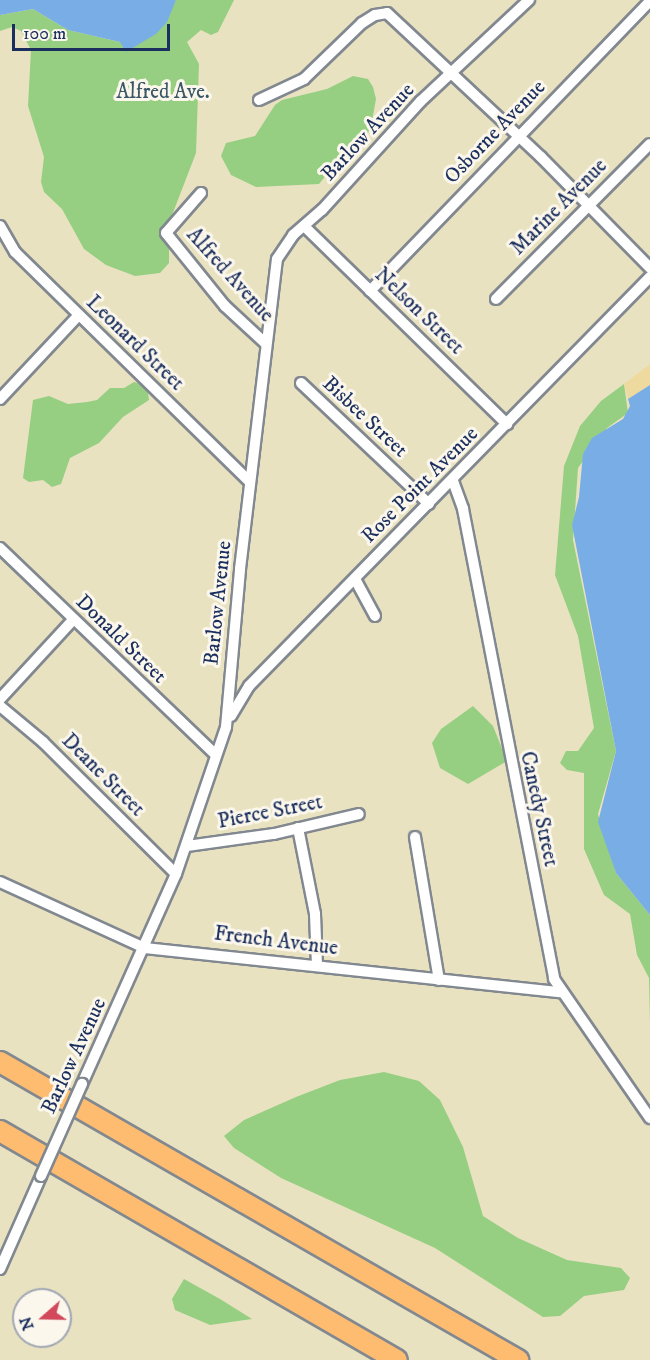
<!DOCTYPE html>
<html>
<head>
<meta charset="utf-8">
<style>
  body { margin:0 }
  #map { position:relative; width:650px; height:1360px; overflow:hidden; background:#e9e2c1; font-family:"IM FELL DW Pica",serif }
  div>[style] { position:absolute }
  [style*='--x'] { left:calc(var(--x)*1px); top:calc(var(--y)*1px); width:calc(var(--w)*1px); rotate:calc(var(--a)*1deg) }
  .green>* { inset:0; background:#96cf82 }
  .sand>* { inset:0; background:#eeda9e }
  .water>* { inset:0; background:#79ade6 }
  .roads { filter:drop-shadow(2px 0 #828890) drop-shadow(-2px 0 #828890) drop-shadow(0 2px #828890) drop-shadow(0 -2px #828890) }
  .street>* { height:10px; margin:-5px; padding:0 5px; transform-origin:5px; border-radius:5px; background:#fff }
  .highway>* { height:20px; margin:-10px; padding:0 10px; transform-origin:10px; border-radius:10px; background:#fdbc6f }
  .bridges { filter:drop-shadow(2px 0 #828890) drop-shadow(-2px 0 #828890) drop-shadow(0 2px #828890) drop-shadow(0 -2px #828890) }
  .street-bridge>* { height:10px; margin:-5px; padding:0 5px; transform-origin:5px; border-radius:5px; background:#fff }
  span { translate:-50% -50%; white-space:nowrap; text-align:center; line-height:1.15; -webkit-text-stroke:6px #fbf7ec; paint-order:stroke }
  .park-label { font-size:21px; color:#3a5767 }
  .street-label { font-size:21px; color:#1b2f5e }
  .north { position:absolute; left:12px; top:1288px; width:60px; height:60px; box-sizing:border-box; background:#fbf7ec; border:2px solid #a1a7b3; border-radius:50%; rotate:250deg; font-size:16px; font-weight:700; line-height:24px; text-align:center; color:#1b2f5e }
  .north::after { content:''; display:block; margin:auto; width:21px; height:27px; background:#d1495b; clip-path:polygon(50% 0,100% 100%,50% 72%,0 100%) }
  .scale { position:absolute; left:12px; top:24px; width:158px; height:27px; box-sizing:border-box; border:3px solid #1b2f5e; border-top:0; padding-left:8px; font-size:18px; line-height:21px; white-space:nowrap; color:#1b2f5e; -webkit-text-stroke:4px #fbf7ec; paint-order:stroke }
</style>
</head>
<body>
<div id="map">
  <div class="green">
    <i style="clip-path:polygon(176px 0,234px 0,218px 32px,211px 35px,201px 30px,187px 42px,199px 64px,196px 153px,169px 223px,160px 232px,169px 249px,169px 263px,160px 273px,135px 276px,106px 265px,84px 249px,62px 209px,44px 192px,41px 182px,44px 157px,28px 106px,31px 50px,21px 31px,12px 27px,0 31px,0 15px,33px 9px,68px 30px,120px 42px,159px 30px)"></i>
    <i style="clip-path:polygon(353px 76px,368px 79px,373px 87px,376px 99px,371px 127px,363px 143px,341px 157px,319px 184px,256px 187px,231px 175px,221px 156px,226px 143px,255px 136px,275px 105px,282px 100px,327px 89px)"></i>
    <i style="clip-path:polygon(134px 382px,147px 386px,149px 400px,123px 417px,99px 443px,70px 458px,61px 484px,52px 487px,43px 480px,29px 482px,23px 478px,33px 400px,49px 396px,68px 404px,87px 402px,97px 400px,110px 388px,124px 388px)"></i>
    <i style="clip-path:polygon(624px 384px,628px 413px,607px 428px,578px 468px,573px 540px,616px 751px,598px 814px,616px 873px,650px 915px,650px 1024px,649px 978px,637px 955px,630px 914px,604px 895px,584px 849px,584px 773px,567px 770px,560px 763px,566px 751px,578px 751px,594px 728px,578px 636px,555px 575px,564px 466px,580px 426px,601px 401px)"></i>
    <i style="clip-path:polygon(473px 706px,493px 726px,507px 761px,468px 784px,440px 768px,432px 743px,441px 729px)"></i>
    <i style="clip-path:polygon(384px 1072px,419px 1081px,440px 1100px,463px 1147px,483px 1216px,518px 1238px,567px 1260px,621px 1268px,630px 1278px,624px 1290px,584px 1296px,560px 1316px,543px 1317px,435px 1248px,281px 1178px,234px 1148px,224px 1136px,244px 1120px,296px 1097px,340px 1080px)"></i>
    <i style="clip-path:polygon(184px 1279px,220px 1299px,252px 1319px,210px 1325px,175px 1310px,172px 1299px)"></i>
  </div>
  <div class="sand">
    <i style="clip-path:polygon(650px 364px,650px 385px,628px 399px,624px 384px)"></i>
  </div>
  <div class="water">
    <i style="clip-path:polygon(0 0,176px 0,167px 22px,156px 34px,126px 52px,120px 42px,68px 30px,33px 9px,0 15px)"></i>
    <i style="clip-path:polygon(650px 385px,650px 915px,616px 873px,598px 822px,616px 751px,572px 525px,579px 497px,583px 454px,592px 438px,623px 419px,630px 406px,628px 399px)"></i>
  </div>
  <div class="roads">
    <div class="street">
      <i style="--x:259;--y:100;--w:50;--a:-25"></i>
      <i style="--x:304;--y:79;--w:81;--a:-44"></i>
      <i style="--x:362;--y:23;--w:15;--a:-32"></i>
      <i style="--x:375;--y:15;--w:12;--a:-9"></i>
      <i style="--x:387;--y:13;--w:211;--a:43.1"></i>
      <i style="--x:541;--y:157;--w:156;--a:45.5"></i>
      <i style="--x:201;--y:193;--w:53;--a:131.2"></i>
      <i style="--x:166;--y:233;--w:94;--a:51.1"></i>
      <i style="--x:225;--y:306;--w:54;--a:42.8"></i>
      <i style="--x:0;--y:226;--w:30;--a:60"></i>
      <i style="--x:15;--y:252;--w:329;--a:44.4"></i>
      <i style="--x:304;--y:226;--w:284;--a:44.3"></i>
      <i style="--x:370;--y:291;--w:403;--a:-46"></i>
      <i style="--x:496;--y:299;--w:218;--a:-45.2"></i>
      <i style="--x:301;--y:383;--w:176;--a:43.4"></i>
      <i style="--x:0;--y:399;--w:115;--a:-46.8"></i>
      <i style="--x:453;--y:481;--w:30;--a:70"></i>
      <i style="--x:463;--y:509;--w:479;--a:79"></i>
      <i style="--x:554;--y:979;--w:169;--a:55.4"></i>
      <i style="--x:0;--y:548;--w:299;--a:43.8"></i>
      <i style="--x:355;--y:579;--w:42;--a:61.6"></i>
      <i style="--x:0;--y:699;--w:108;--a:-47.3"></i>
      <i style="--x:0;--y:706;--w:56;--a:39.9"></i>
      <i style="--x:43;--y:742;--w:187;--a:44.8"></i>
      <i style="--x:231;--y:716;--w:35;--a:-59"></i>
      <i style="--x:249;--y:686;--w:573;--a:-45.57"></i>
      <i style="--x:298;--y:828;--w:88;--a:78.8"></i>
      <i style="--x:315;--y:914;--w:51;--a:87.8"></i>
      <i style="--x:415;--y:837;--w:145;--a:80.5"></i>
      <i style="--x:187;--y:846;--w:88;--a:-7.9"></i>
      <i style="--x:274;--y:834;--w:87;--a:-13.2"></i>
      <i style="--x:0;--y:882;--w:159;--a:24.5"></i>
      <i style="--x:145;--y:948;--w:417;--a:6.1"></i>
      <i style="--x:82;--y:1084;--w:230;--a:-65.9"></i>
      <i style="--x:176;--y:874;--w:155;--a:-71.2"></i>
      <i style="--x:226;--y:727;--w:159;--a:-84.9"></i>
      <i style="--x:240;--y:569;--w:312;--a:-83.2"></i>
      <i style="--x:277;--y:259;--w:29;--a:-56"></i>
      <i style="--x:293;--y:235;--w:38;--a:-41"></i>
      <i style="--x:322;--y:210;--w:147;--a:-47.8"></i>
      <i style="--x:421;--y:101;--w:148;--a:-43.1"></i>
      <i style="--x:0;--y:1269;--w:102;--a:-66.2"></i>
    </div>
    <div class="highway">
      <i style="--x:0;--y:1062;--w:598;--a:29.91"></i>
      <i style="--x:0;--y:1131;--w:458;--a:30"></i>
    </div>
  </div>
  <div class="bridges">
    <div class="street-bridge">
      <i style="--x:41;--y:1176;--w:101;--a:-66"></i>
    </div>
  </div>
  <div class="park-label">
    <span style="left:163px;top:92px">Alfred Ave.</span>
  </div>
  <div class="street-label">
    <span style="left:368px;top:132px;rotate:-47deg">Barlow Avenue</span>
    <span style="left:495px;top:132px;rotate:-46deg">Osborne Avenue</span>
    <span style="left:559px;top:207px;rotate:-45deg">Marine Avenue</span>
    <span style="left:230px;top:275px;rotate:48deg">Alfred Avenue</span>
    <span style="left:419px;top:311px;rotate:44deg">Nelson Street</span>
    <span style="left:135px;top:343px;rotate:44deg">Leonard Street</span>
    <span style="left:365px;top:417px;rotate:43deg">Bisbee Street</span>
    <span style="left:420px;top:485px;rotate:-45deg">Rose Point Avenue</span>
    <span style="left:218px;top:603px;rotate:-84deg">Barlow Avenue</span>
    <span style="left:121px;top:639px;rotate:44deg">Donald Street</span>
    <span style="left:103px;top:775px;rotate:45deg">Deane Street</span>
    <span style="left:539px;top:809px;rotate:78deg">Canedy Street</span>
    <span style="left:270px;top:812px;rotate:-11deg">Pierce Street</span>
    <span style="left:276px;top:941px;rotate:7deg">French Avenue</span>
    <span style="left:74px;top:1056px;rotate:-65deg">Barlow Avenue</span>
  </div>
  <div class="north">N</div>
  <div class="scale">100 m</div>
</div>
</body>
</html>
